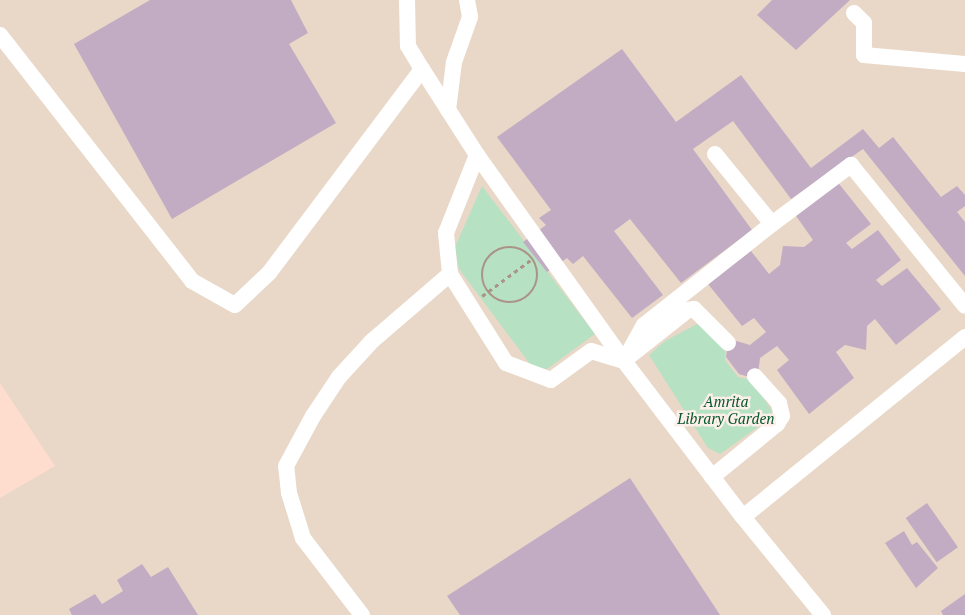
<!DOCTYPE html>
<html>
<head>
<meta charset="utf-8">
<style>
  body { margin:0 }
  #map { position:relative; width:965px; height:615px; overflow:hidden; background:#feddce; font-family:"PT Serif",serif }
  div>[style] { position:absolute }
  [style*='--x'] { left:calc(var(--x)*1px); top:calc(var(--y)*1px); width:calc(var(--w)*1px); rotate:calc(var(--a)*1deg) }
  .education>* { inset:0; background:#e9d8c7 }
  .green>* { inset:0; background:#b6e1c2 }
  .building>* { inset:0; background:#c1acc4; transform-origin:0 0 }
  .path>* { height:2.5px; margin-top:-1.25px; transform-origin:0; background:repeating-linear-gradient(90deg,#ab9387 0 4px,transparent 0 8px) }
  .path>.ring { margin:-1.25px; padding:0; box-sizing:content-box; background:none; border:2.5px solid #ab9387; border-radius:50% }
  .street>* { height:16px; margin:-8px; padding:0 8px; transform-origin:8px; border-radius:8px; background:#fff }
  span { translate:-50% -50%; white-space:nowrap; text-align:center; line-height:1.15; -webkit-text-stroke:5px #fdefe9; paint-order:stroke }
  .park-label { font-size:15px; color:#04572e; font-style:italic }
</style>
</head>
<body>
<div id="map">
  <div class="education">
    <i style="clip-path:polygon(0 0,965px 0,965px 615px,0 615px,0 498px,55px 466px,0 383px)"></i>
  </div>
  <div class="green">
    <i style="clip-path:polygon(482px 186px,595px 334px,547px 369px,533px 368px,459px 269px,455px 247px)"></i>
    <i style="clip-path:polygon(701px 322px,726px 345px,725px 360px,738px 377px,752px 380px,772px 411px,768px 420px,720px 454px,708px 448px,649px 355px,665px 341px)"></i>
  </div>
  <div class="building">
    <i style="clip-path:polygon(150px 0,291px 0,308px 33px,289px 44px,336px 123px,172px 219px,74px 44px)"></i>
    <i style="clip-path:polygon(772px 0,850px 0,796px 50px,757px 15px)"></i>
    <i style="clip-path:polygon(622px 49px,676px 122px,741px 75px,811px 168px,863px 129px,879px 148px,893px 137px,941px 197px,957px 186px,965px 195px,965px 206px,957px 212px,965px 222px,965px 276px,863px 149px,791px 199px,733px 121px,693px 149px,752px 230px,681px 283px,630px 219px,614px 231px,663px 295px,632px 318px,583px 256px,573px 264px,567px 258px,547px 272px,523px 242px,546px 225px,539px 218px,551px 210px,497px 137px)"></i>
    <i style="clip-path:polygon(836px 180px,871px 224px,846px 243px,852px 249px,878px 230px,901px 260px,876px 280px,882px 286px,907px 268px,941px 309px,896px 345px,875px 319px,867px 326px,866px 350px,845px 345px,836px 352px,854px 378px,809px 414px,777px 370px,789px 360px,777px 346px,760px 358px,758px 374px,753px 378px,739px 374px,726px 357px,728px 343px,733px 340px,750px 345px,766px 332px,754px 318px,742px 326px,708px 284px,751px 251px,769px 274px,780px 265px,783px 246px,804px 247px,813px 240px,794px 213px)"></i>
    <i style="clip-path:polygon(630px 478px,720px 615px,460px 615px,447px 596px)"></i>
    <i style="left:927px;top:503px;width:54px;height:26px;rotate:55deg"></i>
    <i style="clip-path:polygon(904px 531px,912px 545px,917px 542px,938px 568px,916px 588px,885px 543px)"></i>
    <i style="clip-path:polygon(142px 564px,151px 577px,168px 567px,198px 615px,72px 615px,69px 609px,95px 594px,102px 604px,123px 591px,117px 580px)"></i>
    <i style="clip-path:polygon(965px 594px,965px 615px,943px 615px,941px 611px)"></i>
  </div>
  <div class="path">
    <i class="ring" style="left:482px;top:247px;width:53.5px;height:53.5px"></i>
    <i style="--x:482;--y:296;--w:62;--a:-36.5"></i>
  </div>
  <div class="street">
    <i style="--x:407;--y:0;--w:46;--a:88.8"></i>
    <i style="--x:408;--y:46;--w:27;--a:59"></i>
    <i style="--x:854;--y:13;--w:14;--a:45"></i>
    <i style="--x:864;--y:23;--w:32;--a:90"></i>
    <i style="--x:864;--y:55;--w:101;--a:5.1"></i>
    <i style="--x:0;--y:35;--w:312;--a:52"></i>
    <i style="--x:192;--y:281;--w:49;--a:29.2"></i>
    <i style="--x:235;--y:305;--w:47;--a:-43.3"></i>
    <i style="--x:269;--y:273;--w:255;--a:-53.1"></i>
    <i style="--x:422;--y:69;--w:102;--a:57.4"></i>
    <i style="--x:477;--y:155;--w:84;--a:111.7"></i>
    <i style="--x:446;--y:233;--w:41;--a:84.4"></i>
    <i style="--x:450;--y:274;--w:105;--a:57.8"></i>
    <i style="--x:506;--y:363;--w:48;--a:20.7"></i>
    <i style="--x:551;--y:380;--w:49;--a:-35.9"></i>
    <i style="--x:591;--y:351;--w:34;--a:17"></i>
    <i style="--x:448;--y:110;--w:48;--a:-82.9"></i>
    <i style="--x:454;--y:62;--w:48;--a:-70.4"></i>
    <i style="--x:470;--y:17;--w:17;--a:-100"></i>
    <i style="--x:715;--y:154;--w:90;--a:50.8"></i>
    <i style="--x:772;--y:224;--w:163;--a:141.7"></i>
    <i style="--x:644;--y:325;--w:41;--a:119.1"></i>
    <i style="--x:624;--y:361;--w:196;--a:52.7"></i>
    <i style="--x:743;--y:517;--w:127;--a:50.8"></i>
    <i style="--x:477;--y:155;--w:253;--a:54.5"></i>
    <i style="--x:772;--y:224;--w:99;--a:-36.8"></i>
    <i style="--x:851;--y:165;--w:181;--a:51"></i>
    <i style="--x:631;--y:355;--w:73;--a:-38.3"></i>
    <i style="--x:688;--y:310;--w:6;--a:-9"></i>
    <i style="--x:694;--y:309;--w:48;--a:45"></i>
    <i style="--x:712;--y:477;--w:84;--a:-39.2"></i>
    <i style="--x:777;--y:424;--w:9;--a:-58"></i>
    <i style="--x:782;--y:416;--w:13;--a:-103"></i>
    <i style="--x:779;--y:403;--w:36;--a:-132"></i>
    <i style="--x:743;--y:517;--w:286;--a:-39"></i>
    <i style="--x:362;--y:615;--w:97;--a:-127.5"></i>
    <i style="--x:303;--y:538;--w:47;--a:-107.3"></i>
    <i style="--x:289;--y:493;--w:27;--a:-96"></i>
    <i style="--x:286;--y:466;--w:57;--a:-61.6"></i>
    <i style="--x:313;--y:416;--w:47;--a:-56.3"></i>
    <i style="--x:339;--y:377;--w:49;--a:-47.5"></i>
    <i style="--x:372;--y:341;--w:103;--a:-40.7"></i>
  </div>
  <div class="park-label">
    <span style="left:726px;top:410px">Amrita<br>Library Garden</span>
  </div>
</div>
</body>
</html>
